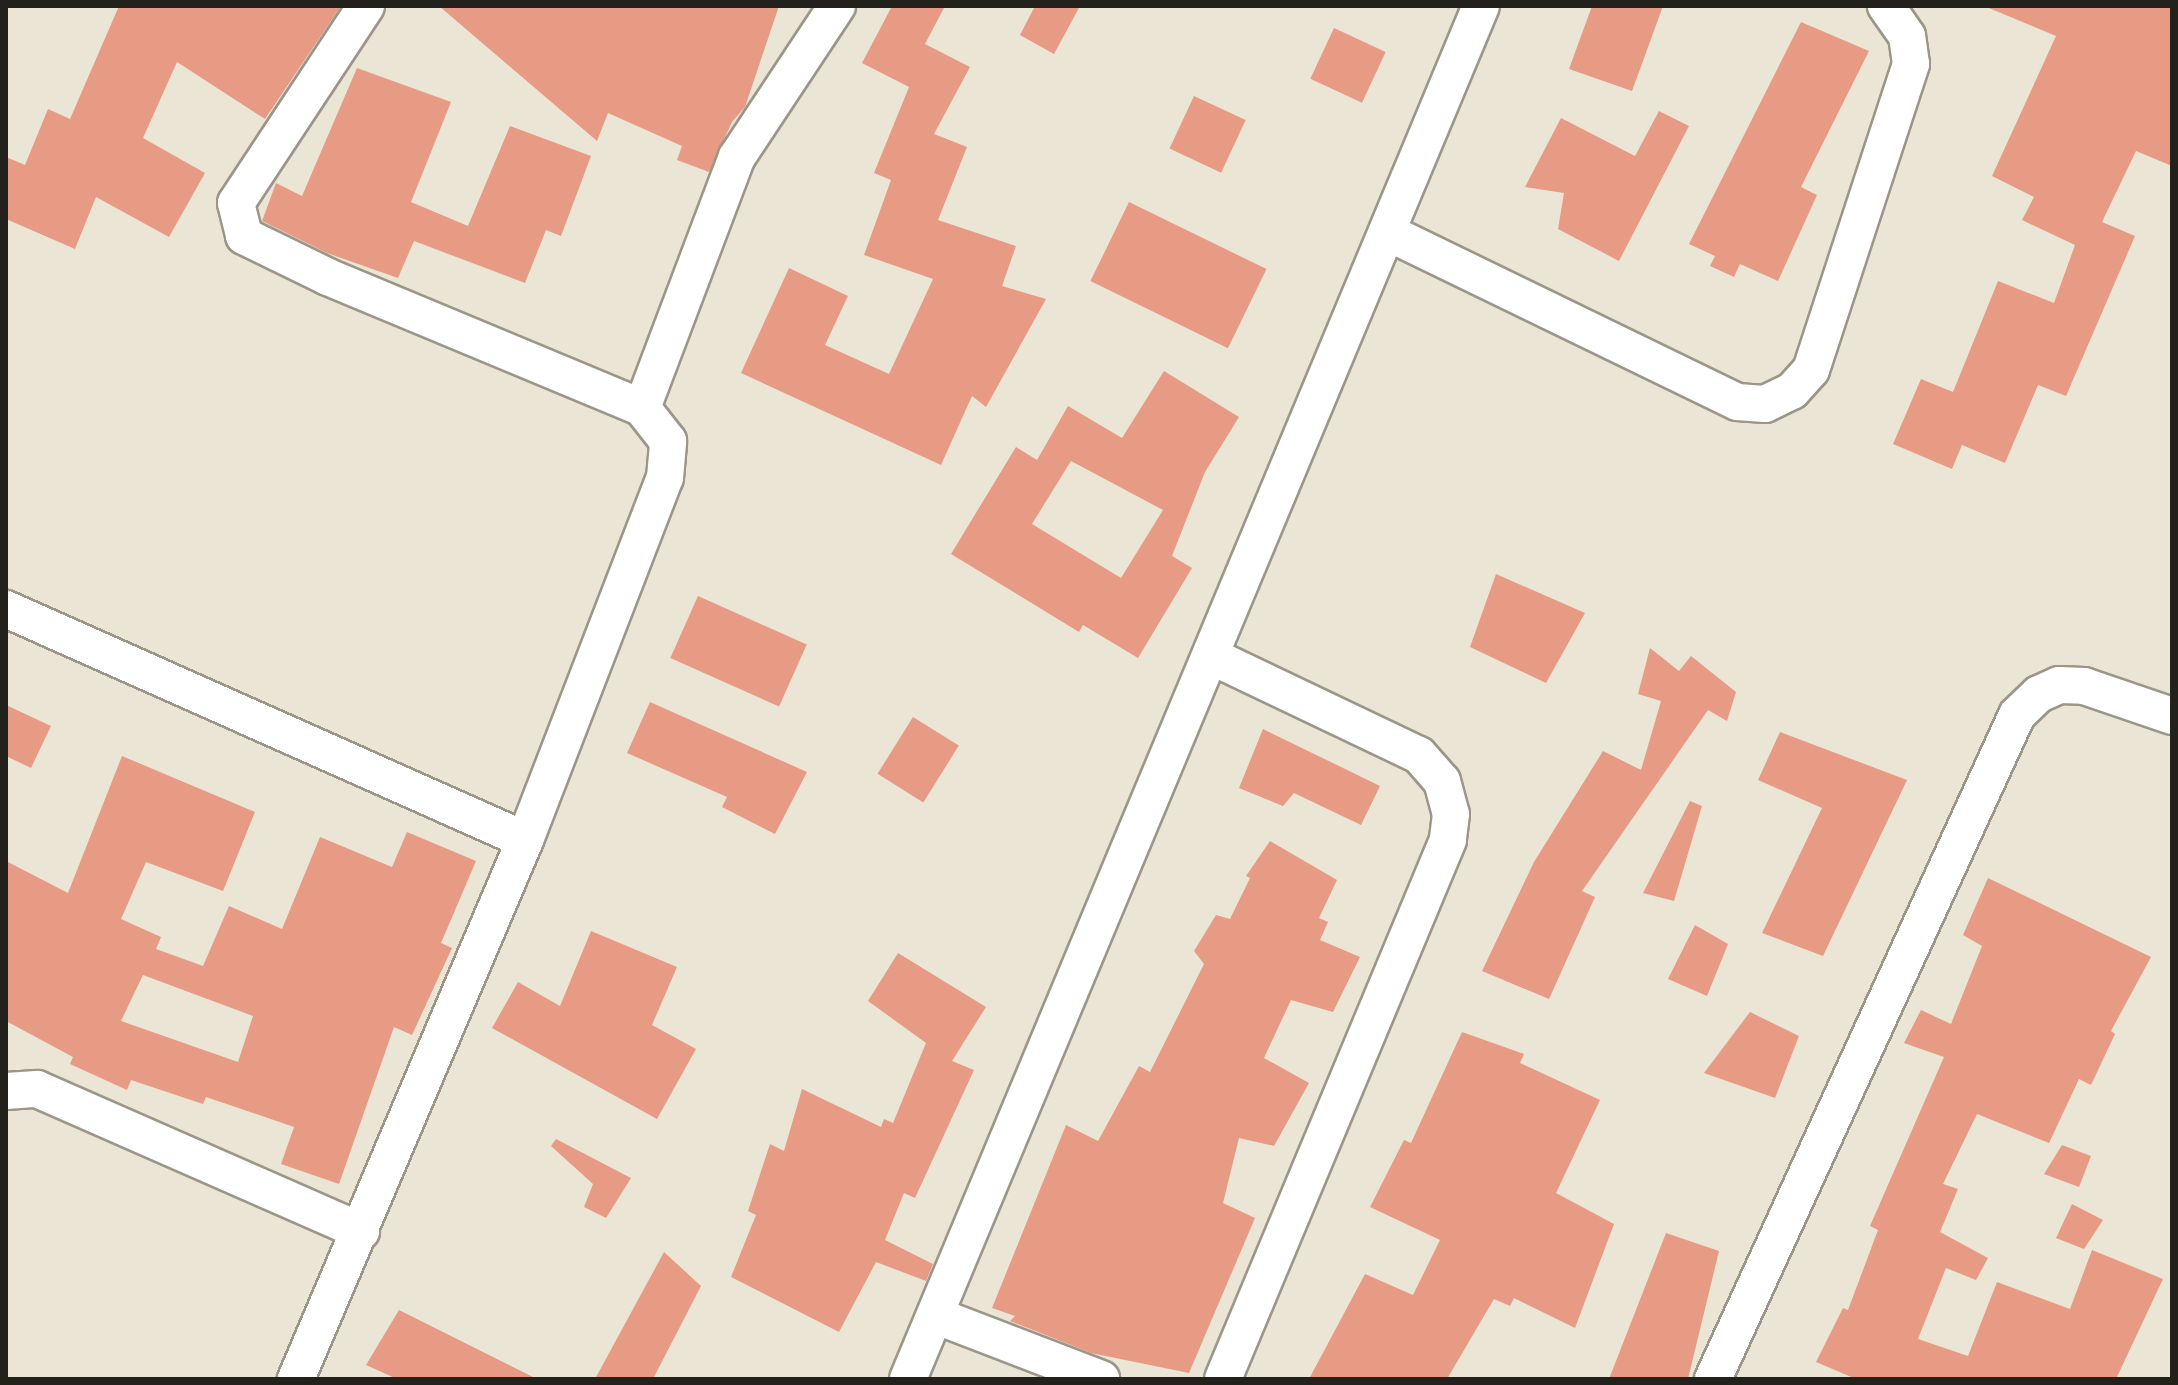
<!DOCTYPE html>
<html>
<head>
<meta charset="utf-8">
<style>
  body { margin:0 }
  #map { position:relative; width:2178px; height:1385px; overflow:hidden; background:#eae5d5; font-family:"Golos Text",sans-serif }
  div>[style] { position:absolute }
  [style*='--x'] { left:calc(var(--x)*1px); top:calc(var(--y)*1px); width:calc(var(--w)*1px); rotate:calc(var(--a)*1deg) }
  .building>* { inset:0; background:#e89b84; transform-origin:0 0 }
  .roads { filter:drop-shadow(2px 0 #9b9688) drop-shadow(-2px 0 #9b9688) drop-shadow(0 2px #9b9688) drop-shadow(0 -2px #9b9688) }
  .minor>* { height:36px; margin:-18px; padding:0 18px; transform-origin:18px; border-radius:18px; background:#fff }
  span { translate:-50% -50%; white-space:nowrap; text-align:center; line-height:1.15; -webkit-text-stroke:8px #f7f2e2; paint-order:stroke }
  .frame { position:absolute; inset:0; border:8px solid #23211c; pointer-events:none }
</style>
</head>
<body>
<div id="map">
  <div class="building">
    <i style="clip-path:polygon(119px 6px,341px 6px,265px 119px,177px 62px,143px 138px,205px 173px,169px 237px,96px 197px,75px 249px,6px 219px,6px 157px,25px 165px,48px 109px,70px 119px)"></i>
    <i style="clip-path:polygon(439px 6px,779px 6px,745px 107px,732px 122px,709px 172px,677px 160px,682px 146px,608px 113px,597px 141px)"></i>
    <i style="clip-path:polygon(892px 6px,945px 6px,925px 44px,970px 67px,934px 134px,967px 147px,938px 220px,1016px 246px,1002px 286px,1046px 299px,986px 407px,972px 396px,941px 465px,741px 373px,789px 268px,848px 296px,825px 345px,889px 374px,933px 279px,864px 255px,891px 180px,874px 173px,909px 87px,862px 63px)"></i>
    <i style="clip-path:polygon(1035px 6px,1080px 6px,1054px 54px,1020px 35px)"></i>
    <i style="clip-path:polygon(1592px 6px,1663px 6px,1632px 91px,1569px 69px)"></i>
    <i style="clip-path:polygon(1984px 6px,2172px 6px,2172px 166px,2136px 151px,2102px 222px,2135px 236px,2066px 396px,2038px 385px,2005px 463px,1962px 445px,1952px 469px,1893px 444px,1921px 379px,1953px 392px,1998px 281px,2054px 303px,2075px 245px,2022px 220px,2034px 197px,1992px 176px,2056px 36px)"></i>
    <i style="clip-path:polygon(1801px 22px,1869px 51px,1801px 187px,1817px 195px,1778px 281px,1740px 264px,1734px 277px,1710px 266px,1715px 256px,1689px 244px)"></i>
    <i style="left:1334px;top:28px;width:57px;height:56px;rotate:25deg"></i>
    <i style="clip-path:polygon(357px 68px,451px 102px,411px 202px,468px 226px,510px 126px,591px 156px,561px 236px,546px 230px,525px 283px,414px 241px,398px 278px,327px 253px,262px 221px,276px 183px,302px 196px)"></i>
    <i style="left:1194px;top:96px;width:57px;height:58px;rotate:25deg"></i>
    <i style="clip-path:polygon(1659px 111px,1689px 126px,1619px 261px,1558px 229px,1564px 193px,1525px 187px,1561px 118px,1635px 156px)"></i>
    <i style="left:1129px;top:202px;width:153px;height:88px;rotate:26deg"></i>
    <i style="clip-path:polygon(evenodd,1164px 371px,1239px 417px,1205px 472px,1172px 556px,1192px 568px,1138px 658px,1083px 625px,1079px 632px,951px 554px,1016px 447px,1037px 460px,1068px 406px,1122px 438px,1164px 371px,1071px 461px,1163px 510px,1121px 578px,1032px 524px,1071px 461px)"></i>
    <i style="clip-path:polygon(1496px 574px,1585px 613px,1546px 683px,1470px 647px)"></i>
    <i style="left:698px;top:596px;width:119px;height:68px;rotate:24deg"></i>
    <i style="clip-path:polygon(1650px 648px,1679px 671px,1691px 656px,1736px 692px,1727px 721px,1708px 710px,1582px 891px,1595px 897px,1549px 999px,1482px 971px,1534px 862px,1603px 751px,1641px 770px,1661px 701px,1638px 694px)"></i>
    <i style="clip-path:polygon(650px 702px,807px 772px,775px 834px,722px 807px,727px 797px,627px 753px)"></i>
    <i style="clip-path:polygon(6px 705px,51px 726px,31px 768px,6px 756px)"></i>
    <i style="left:913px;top:717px;width:54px;height:67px;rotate:32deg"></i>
    <i style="clip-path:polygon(1263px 729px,1380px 786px,1361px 825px,1294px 793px,1283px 806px,1239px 788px)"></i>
    <i style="clip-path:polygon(1780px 732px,1907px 780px,1823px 956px,1762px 933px,1822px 808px,1758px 780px)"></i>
    <i style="clip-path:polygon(evenodd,122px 756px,255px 812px,223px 891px,146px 862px,121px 919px,161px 937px,156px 949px,203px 966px,229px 906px,282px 929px,320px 837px,392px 867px,407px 832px,476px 861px,441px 943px,452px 948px,412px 1035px,394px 1027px,339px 1184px,281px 1164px,294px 1127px,206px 1097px,203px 1104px,131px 1080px,127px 1090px,70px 1064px,73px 1057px,6px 1021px,6px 861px,68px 893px,122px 756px,143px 975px,253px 1016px,238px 1062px,121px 1021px,143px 975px)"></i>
    <i style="clip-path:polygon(1690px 801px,1702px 806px,1674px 901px,1643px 893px)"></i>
    <i style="clip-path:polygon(1270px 841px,1337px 880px,1319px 918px,1328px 922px,1320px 940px,1360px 957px,1333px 1012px,1291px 1000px,1264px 1058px,1309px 1083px,1274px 1146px,1239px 1138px,1223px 1203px,1255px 1218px,1189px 1373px,1091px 1353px,1010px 1321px,1015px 1316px,992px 1308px,1066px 1125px,1098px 1141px,1139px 1066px,1150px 1072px,1204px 964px,1194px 951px,1216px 915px,1230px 919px,1250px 878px,1246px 876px)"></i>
    <i style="clip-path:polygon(1988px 878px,2151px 957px,2111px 1031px,2115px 1034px,2091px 1085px,2079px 1079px,2049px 1143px,1977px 1114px,1943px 1184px,1958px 1189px,1940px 1232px,1988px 1258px,1976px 1280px,1946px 1268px,1918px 1339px,1968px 1356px,1997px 1282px,2070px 1309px,2092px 1250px,2163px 1279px,2116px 1379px,1856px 1379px,1816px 1362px,1843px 1308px,1848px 1310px,1878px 1230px,1870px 1226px,1944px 1057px,1904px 1043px,1921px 1010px,1951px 1024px,1982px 946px,1963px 935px)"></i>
    <i style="clip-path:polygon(1695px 925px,1728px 944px,1707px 996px,1668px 979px)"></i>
    <i style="clip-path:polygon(591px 931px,677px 967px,652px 1025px,696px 1049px,657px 1119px,492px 1028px,518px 982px,560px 1006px)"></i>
    <i style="clip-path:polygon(898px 953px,986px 1007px,952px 1061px,974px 1070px,915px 1198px,904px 1193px,885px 1240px,933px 1264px,926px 1281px,876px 1262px,839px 1332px,731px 1277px,756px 1215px,748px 1211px,770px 1144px,784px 1151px,802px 1089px,881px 1127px,884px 1119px,893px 1123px,926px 1043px,868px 1001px)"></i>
    <i style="clip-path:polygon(1750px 1012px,1799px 1036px,1775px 1098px,1704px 1073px)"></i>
    <i style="clip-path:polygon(1462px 1032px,1524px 1054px,1520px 1063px,1600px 1100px,1556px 1193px,1614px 1224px,1575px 1328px,1514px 1298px,1510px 1306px,1494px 1299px,1447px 1379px,1309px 1379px,1365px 1274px,1413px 1295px,1440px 1240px,1370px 1207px,1404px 1140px,1411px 1143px)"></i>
    <i style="clip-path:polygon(556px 1139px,631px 1178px,606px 1218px,584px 1207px,593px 1184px,551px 1146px)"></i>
    <i style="clip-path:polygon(2062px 1145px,2091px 1156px,2079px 1187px,2044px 1174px)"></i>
    <i style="clip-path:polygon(2072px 1204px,2103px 1220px,2084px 1249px,2056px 1238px)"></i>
    <i style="clip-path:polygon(1666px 1233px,1719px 1251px,1688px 1379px,1609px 1379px)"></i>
    <i style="clip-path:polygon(664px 1252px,701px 1286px,653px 1379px,595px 1379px)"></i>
    <i style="clip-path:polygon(399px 1310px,537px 1379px,397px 1379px,366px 1365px)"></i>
  </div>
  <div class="roads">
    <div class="minor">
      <i style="--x:366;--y:6;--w:236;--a:123.4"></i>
      <i style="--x:236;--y:203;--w:34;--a:76"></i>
      <i style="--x:244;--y:236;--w:93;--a:26"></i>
      <i style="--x:328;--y:277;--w:340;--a:22.6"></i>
      <i style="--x:1387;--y:232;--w:389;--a:25.9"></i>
      <i style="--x:1737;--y:402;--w:28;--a:4"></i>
      <i style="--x:1765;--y:404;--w:30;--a:-26"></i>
      <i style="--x:1792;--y:391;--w:28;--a:-48"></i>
      <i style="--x:1811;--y:370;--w:322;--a:-71.9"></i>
      <i style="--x:1911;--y:64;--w:28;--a:-98"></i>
      <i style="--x:1907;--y:36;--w:37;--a:-125"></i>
      <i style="--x:6;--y:609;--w:568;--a:23.99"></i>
      <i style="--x:1211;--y:656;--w:230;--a:25.5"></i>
      <i style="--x:1419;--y:755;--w:35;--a:49"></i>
      <i style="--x:1442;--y:781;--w:34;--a:75"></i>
      <i style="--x:1451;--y:814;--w:26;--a:97"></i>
      <i style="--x:1448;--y:840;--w:584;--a:112.66"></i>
      <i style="--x:6;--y:1091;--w:31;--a:-4"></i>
      <i style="--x:37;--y:1089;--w:354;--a:23.7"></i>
      <i style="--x:937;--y:1316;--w:176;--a:21"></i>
      <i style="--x:296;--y:1379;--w:586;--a:-66.98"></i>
      <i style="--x:525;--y:840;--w:388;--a:-68.9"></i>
      <i style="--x:665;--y:478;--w:37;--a:-85"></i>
      <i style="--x:668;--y:441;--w:42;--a:-128.2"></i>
      <i style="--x:642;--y:408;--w:268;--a:-69.3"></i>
      <i style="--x:737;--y:157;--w:181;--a:-56.5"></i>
      <i style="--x:908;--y:1379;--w:1488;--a:-67.35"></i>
      <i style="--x:1713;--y:1379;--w:730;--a:-65.4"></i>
      <i style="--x:2017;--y:715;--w:30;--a:-44"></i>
      <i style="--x:2039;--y:694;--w:22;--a:-24"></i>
      <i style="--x:2059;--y:685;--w:25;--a:2"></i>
      <i style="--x:2084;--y:686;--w:93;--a:18.8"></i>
    </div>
  </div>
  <div class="frame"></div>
</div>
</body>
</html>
